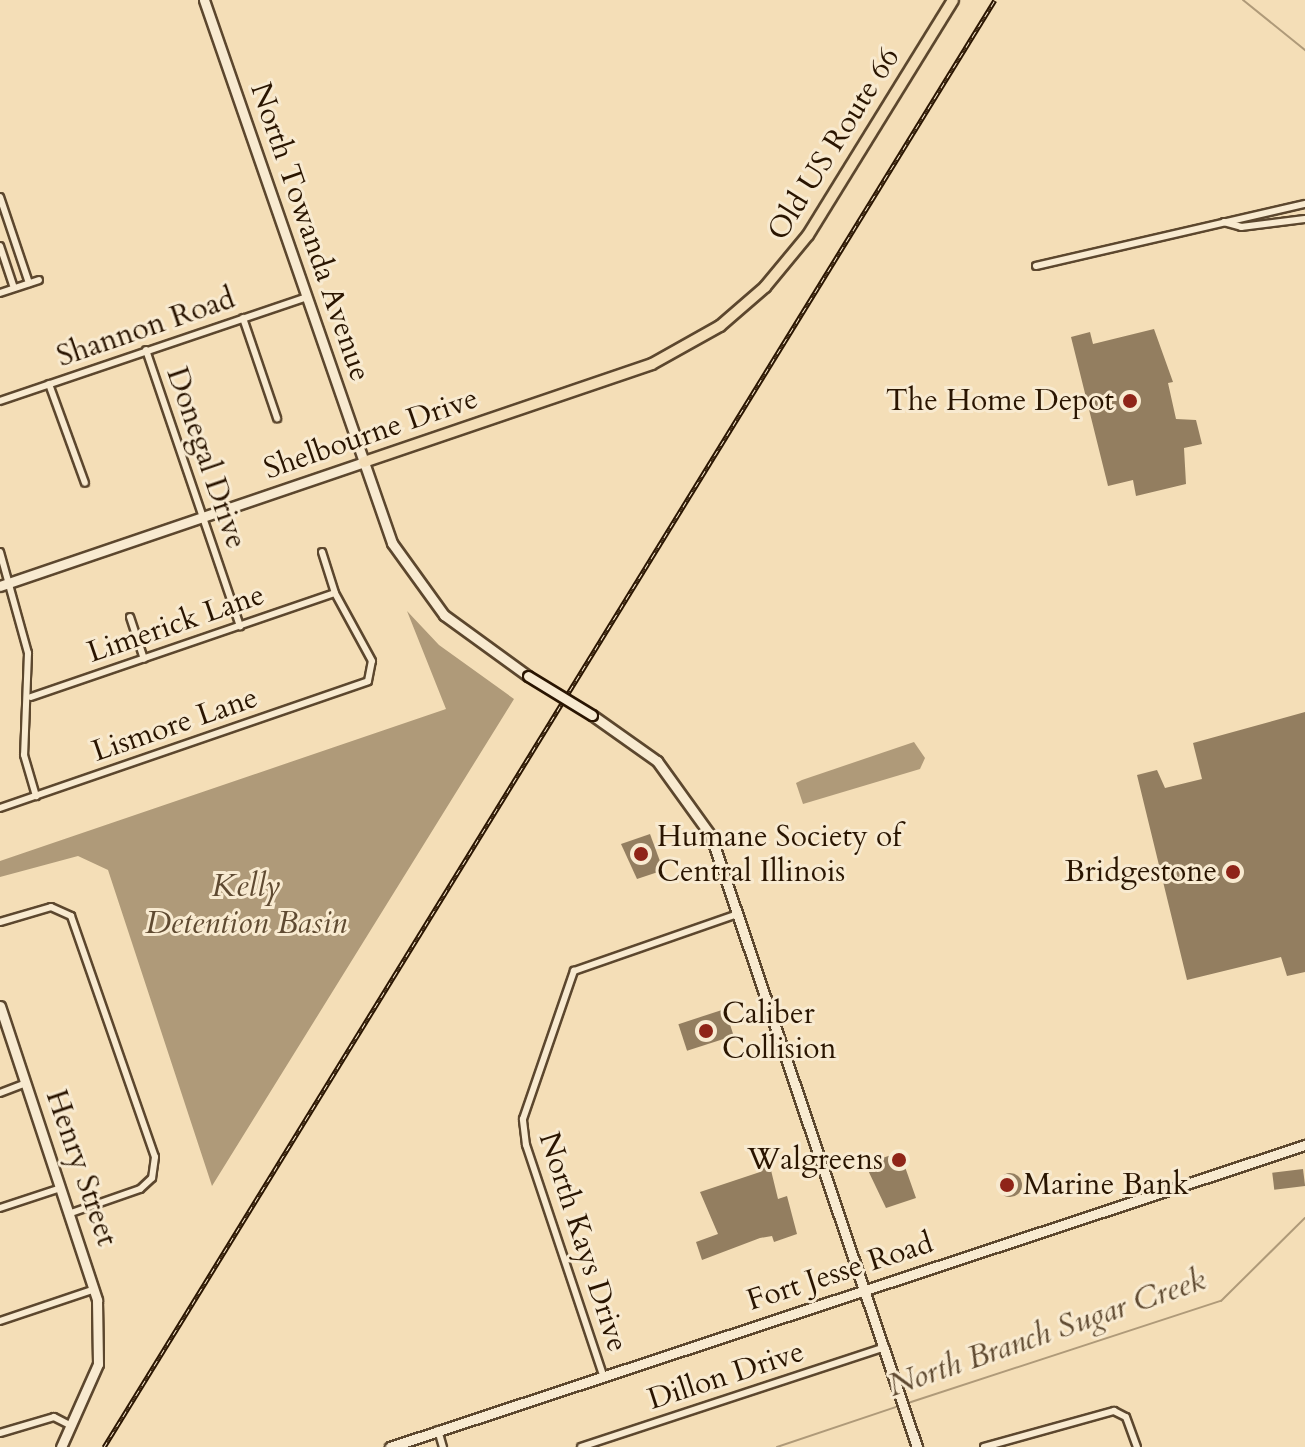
<!DOCTYPE html>
<html>
<head>
<meta charset="utf-8">
<style>
  body { margin:0 }
  #map { position:relative; width:1305px; height:1447px; overflow:hidden; background:#f4deb7; font-family:Cardo,serif }
  div>[style] { position:absolute }
  [style*='--x'] { left:calc(var(--x)*1px); top:calc(var(--y)*1px); width:calc(var(--w)*1px); rotate:calc(var(--a)*1deg) }
  .water>* { inset:0; background:#af9a79 }
  .stream>* { height:2px; margin:-1px; padding:0 1px; transform-origin:1px; border-radius:1px; background:#af9a79 }
  .building>* { inset:0; background:#937e60; transform-origin:0 0 }
  .round { border-radius:50% }
  .roads { filter:drop-shadow(2px 0 #5c472e) drop-shadow(-2px 0 #5c472e) drop-shadow(0 2px #5c472e) drop-shadow(0 -2px #5c472e) }
  .street>* { height:6px; margin:-3px; padding:0 3px; transform-origin:3px; border-radius:3px; background:#f8ead0 }
  .secondary>* { height:9px; margin:-4.5px; padding:0 4.5px; transform-origin:4.5px; border-radius:4.5px; background:#f8ead0 }
  .primary>* { height:10px; margin:-5px; padding:0 5px; transform-origin:5px; border-radius:5px; background:#f4deb7 }
  .rail>* { height:5px; margin-top:-2.5px; transform-origin:0; background:repeating-linear-gradient(90deg,#f8ead0 0 6px,#2a1501 0 12px); box-sizing:border-box; border-block:2px solid #2a1501 }
  .bridges { filter:drop-shadow(2px 0 #2a1501) drop-shadow(-2px 0 #2a1501) drop-shadow(0 2px #2a1501) drop-shadow(0 -2px #2a1501) }
  .secondary-bridge>* { height:9px; margin:-4.5px; padding:0 4.5px; transform-origin:4.5px; border-radius:4.5px; background:#f8ead0 }
  .dots>* { width:22px; height:22px; translate:-50% -50%; box-sizing:border-box; border:4px solid #f8ead0; border-radius:50% }
  span { translate:-50% -50%; white-space:nowrap; text-align:center; line-height:1.15; -webkit-text-stroke:6px #f8ead0; paint-order:stroke }
  .street-label { font-size:30px; color:#2a1501 }
  .poi-label { font-size:30px; color:#2a1501 }
  .right { translate:-100% -50%; text-align:right }
  .left { translate:0 -50%; text-align:left }
  .water-label { font-size:32px; color:#5f4a31; font-style:italic }
</style>
</head>
<body>
<div id="map">
  <div class="water">
    <i style="clip-path:polygon(407px 611px,439px 645px,514px 699px,212px 1186px,108px 870px,78px 856px,0 877px,0 861px,446px 709px)"></i>
    <i style="clip-path:polygon(914px 742px,925px 758px,920px 769px,803px 804px,796px 783px,802px 780px)"></i>
  </div>
  <div class="stream">
    <i style="--x:1243;--y:0;--w:80;--a:38.9"></i>
    <i style="--x:905;--y:1404;--w:332;--a:-18.1"></i>
    <i style="--x:1221;--y:1301;--w:118;--a:-44.7"></i>
    <i style="--x:777;--y:1447;--w:129;--a:-18.6"></i>
  </div>
  <div class="building">
    <i style="clip-path:polygon(1154px 329px,1173px 382px,1168px 383px,1176px 419px,1196px 420px,1202px 444px,1184px 448px,1186px 484px,1136px 496px,1133px 480px,1108px 486px,1071px 337px,1090px 332px,1093px 344px)"></i>
    <i style="clip-path:polygon(1305px 712px,1305px 972px,1287px 976px,1281px 957px,1187px 980px,1137px 775px,1157px 770px,1165px 788px,1202px 779px,1193px 743px)"></i>
    <i style="clip-path:polygon(650px 834px,661px 864px,658px 872px,637px 879px,621px 844px)"></i>
    <i style="left:725px;top:1009px;width:28px;height:49px;rotate:72deg"></i>
    <i style="clip-path:polygon(900px 1152px,910px 1162px,904px 1164px,916px 1198px,886px 1208px,865px 1164px)"></i>
    <i style="clip-path:polygon(769px 1162px,778px 1199px,787px 1196px,797px 1234px,774px 1242px,772px 1236px,760px 1238px,702px 1260px,696px 1242px,718px 1234px,700px 1192px,760px 1172px,757px 1166px)"></i>
    <i style="left:1303px;top:1169px;width:17px;height:31px;rotate:83deg"></i>
    <i class="round" style="left:998px;top:1173px;width:24px;height:24px"></i>
  </div>
  <div class="roads">
    <div class="street">
      <i style="--x:0;--y:197;--w:91;--a:71.4"></i>
      <i style="--x:1224;--y:222;--w:18;--a:16"></i>
      <i style="--x:1241;--y:227;--w:64;--a:-7.1"></i>
      <i style="--x:0;--y:246;--w:44;--a:71.6"></i>
      <i style="--x:1036;--y:266;--w:276;--a:-13"></i>
      <i style="--x:0;--y:293;--w:41;--a:-18.4"></i>
      <i style="--x:243;--y:318;--w:106;--a:71.2"></i>
      <i style="--x:146;--y:350;--w:292;--a:71.2"></i>
      <i style="--x:49;--y:384;--w:105;--a:70"></i>
      <i style="--x:0;--y:401;--w:324;--a:-18.7"></i>
      <i style="--x:0;--y:552;--w:105;--a:74.5"></i>
      <i style="--x:28;--y:653;--w:102;--a:92.2"></i>
      <i style="--x:24;--y:755;--w:43;--a:73.7"></i>
      <i style="--x:130;--y:617;--w:44;--a:71.6"></i>
      <i style="--x:31;--y:697;--w:321;--a:-18.9"></i>
      <i style="--x:0;--y:808;--w:389;--a:-19"></i>
      <i style="--x:368;--y:681;--w:20;--a:-79"></i>
      <i style="--x:372;--y:661;--w:77;--a:-118.6"></i>
      <i style="--x:335;--y:593;--w:43;--a:-107.6"></i>
      <i style="--x:0;--y:922;--w:53;--a:-16.4"></i>
      <i style="--x:51;--y:907;--w:22;--a:24"></i>
      <i style="--x:71;--y:916;--w:255;--a:70.8"></i>
      <i style="--x:155;--y:1157;--w:21;--a:98"></i>
      <i style="--x:152;--y:1178;--w:16;--a:137"></i>
      <i style="--x:140;--y:1189;--w:73;--a:160.8"></i>
      <i style="--x:0;--y:1093;--w:28;--a:-21"></i>
      <i style="--x:0;--y:1208;--w:64;--a:-18.2"></i>
      <i style="--x:0;--y:1321;--w:100;--a:-18.6"></i>
      <i style="--x:603;--y:1375;--w:243;--a:-108.5"></i>
      <i style="--x:526;--y:1145;--w:26;--a:-97"></i>
      <i style="--x:523;--y:1119;--w:157;--a:-71"></i>
      <i style="--x:574;--y:971;--w:174;--a:-19.2"></i>
      <i style="--x:438;--y:1430;--w:18;--a:74"></i>
      <i style="--x:0;--y:1433;--w:56;--a:-16.5"></i>
      <i style="--x:54;--y:1417;--w:20;--a:27"></i>
      <i style="--x:581;--y:1447;--w:320;--a:-18.2"></i>
      <i style="--x:984;--y:1447;--w:135;--a:-15.5"></i>
      <i style="--x:1114;--y:1411;--w:13;--a:27"></i>
      <i style="--x:1126;--y:1417;--w:32;--a:70"></i>
    </div>
    <div class="secondary">
      <i style="--x:204;--y:0;--w:575;--a:70.9"></i>
      <i style="--x:392;--y:543;--w:89;--a:54.2"></i>
      <i style="--x:444;--y:615;--w:104;--a:36"></i>
      <i style="--x:0;--y:586;--w:385;--a:-18.8"></i>
      <i style="--x:592;--y:715;--w:80;--a:35.3"></i>
      <i style="--x:657;--y:761;--w:92;--a:54.2"></i>
      <i style="--x:711;--y:836;--w:645;--a:71.37"></i>
      <i style="--x:0;--y:1006;--w:310;--a:71.7"></i>
      <i style="--x:97;--y:1300;--w:64;--a:89.1"></i>
      <i style="--x:98;--y:1364;--w:91;--a:114"></i>
      <i style="--x:390;--y:1447;--w:964;--a:-18.27"></i>
    </div>
    <div class="primary">
      <i style="--x:364;--y:462;--w:304;--a:-18.8"></i>
      <i style="--x:652;--y:364;--w:78;--a:-29.2"></i>
      <i style="--x:720;--y:326;--w:60;--a:-40.9"></i>
      <i style="--x:765;--y:287;--w:67;--a:-50.4"></i>
      <i style="--x:808;--y:235;--w:276;--a:-58.3"></i>
    </div>
  </div>
  <div class="rail">
    <i style="--x:104;--y:1447;--w:1699;--a:-58.38"></i>
  </div>
  <div class="bridges">
    <div class="secondary-bridge">
      <i style="--x:528;--y:676;--w:75;--a:31.4"></i>
    </div>
  </div>
  <div class="dots">
    <i style="left:1130px;top:401px;background:#8f2418"></i>
    <i style="left:641px;top:854px;background:#8f2418"></i>
    <i style="left:1233px;top:872px;background:#8f2418"></i>
    <i style="left:706px;top:1031px;background:#8f2418"></i>
    <i style="left:899px;top:1160px;background:#8f2418"></i>
    <i style="left:1007px;top:1185px;background:#8f2418"></i>
  </div>
  <div class="street-label">
    <span style="left:834px;top:144px;rotate:-58deg">Old US Route 66</span>
    <span style="left:310px;top:232px;rotate:71deg">North Towanda Avenue</span>
    <span style="left:146px;top:328px;rotate:-19deg">Shannon Road</span>
    <span style="left:371px;top:434px;rotate:-19deg">Shelbourne Drive</span>
    <span style="left:206px;top:458px;rotate:71deg">Donegal Drive</span>
    <span style="left:176px;top:624px;rotate:-19deg">Limerick Lane</span>
    <span style="left:175px;top:725px;rotate:-19deg">Lismore Lane</span>
    <span style="left:81px;top:1168px;rotate:71deg">Henry Street</span>
    <span style="left:583px;top:1242px;rotate:72deg">North Kays Drive</span>
    <span style="left:840px;top:1272px;rotate:-18deg">Fort Jesse Road</span>
    <span style="left:726px;top:1376px;rotate:-18deg">Dillon Drive</span>
  </div>
  <div class="poi-label">
    <span class="right" style="left:1114px;top:401px">The Home Depot</span>
    <span class="left" style="left:657px;top:854px">Humane Society of<br>Central Illinois</span>
    <span class="right" style="left:1217px;top:872px">Bridgestone</span>
    <span class="left" style="left:722px;top:1031px">Caliber<br>Collision</span>
    <span class="right" style="left:883px;top:1160px">Walgreens</span>
    <span class="left" style="left:1023px;top:1185px">Marine Bank</span>
  </div>
  <div class="water-label">
    <span style="left:246px;top:905px">Kelly<br>Detention Basin</span>
    <span style="left:1047px;top:1333px;rotate:-19deg">North Branch Sugar Creek</span>
  </div>
</div>
</body>
</html>
